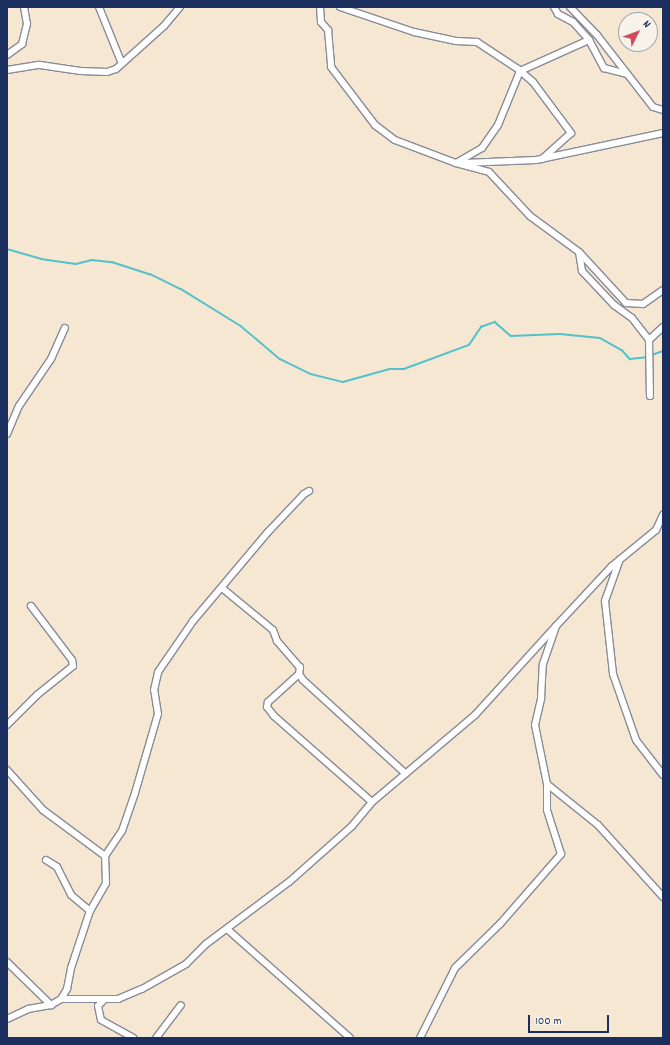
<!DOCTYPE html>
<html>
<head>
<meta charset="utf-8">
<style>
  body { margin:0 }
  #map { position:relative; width:670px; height:1045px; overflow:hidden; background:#f6e7d3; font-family:Dekko,sans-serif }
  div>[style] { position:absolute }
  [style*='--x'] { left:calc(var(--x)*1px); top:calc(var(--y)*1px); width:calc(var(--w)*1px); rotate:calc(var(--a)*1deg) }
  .stream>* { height:1.5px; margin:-0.75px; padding:0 0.75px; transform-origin:0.75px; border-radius:0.75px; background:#53c1ca }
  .roads { filter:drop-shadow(1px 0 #888b98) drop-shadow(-1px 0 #888b98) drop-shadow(0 1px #888b98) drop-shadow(0 -1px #888b98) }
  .minor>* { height:6px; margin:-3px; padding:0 3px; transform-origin:3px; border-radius:3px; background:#fff }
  span { translate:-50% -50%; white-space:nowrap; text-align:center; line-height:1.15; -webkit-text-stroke:3px #f7f3e8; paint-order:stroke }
  .frame { position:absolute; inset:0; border:8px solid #1b2f5e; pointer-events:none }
  .north { position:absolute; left:618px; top:12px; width:40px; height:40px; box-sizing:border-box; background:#f7f3e8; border:1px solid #9fa5b1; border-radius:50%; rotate:48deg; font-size:11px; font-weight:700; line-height:16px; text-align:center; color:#1b2f5e }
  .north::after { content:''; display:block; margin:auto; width:14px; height:18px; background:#d1495b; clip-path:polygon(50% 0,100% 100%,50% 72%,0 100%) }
  .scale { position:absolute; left:528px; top:1015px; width:81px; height:18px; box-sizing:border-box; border:2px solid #1b2f5e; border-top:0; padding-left:5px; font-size:12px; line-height:14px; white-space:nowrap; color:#1b2f5e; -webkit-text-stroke:3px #f7f3e8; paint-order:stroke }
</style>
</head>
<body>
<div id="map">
  <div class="stream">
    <i style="--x:7;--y:249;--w:35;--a:16"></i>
    <i style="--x:41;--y:259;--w:35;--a:8"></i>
    <i style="--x:76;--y:264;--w:16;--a:-14"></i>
    <i style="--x:92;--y:260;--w:20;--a:6"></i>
    <i style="--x:112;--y:262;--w:40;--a:18"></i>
    <i style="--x:150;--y:274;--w:34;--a:26"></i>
    <i style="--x:181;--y:289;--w:70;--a:31.7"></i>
    <i style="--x:241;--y:326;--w:51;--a:40.2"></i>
    <i style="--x:280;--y:359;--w:34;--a:26"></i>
    <i style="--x:311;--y:374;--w:33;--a:14"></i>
    <i style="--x:343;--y:382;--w:49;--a:-15.5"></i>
    <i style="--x:390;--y:369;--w:14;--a:0"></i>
    <i style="--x:404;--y:369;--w:69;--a:-20.3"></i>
    <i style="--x:469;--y:345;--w:22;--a:-56"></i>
    <i style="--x:481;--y:327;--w:15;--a:-20"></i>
    <i style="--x:495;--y:322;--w:21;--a:41"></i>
    <i style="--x:511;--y:336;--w:49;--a:-2.3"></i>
    <i style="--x:560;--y:334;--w:40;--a:5.7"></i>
    <i style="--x:600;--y:338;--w:25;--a:29"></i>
    <i style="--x:622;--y:350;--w:12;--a:48"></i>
    <i style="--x:630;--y:359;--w:18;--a:-6"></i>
    <i style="--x:652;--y:355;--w:12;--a:-20"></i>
  </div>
  <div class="roads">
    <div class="minor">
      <i style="--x:99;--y:7;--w:61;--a:68"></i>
      <i style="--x:320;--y:7;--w:15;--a:86"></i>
      <i style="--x:321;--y:22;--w:11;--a:49"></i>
      <i style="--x:328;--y:30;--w:37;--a:85"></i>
      <i style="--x:331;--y:67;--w:73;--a:52.8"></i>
      <i style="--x:375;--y:125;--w:25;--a:37"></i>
      <i style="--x:395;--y:140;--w:65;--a:20.7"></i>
      <i style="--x:456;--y:163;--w:34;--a:15"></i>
      <i style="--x:489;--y:172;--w:60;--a:47"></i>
      <i style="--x:530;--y:216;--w:61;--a:36.3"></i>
      <i style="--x:579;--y:252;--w:19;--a:81"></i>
      <i style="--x:582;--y:271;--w:47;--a:46.7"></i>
      <i style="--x:614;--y:305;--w:22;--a:36"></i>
      <i style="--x:632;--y:318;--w:28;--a:52"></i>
      <i style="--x:649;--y:340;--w:56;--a:89"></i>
      <i style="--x:340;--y:7;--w:78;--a:18.7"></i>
      <i style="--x:414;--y:32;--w:43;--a:12.1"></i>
      <i style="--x:456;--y:41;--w:21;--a:3"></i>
      <i style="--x:477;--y:42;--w:49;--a:33.4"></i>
      <i style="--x:518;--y:69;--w:20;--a:41"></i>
      <i style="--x:533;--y:82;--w:64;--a:53.3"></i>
      <i style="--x:571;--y:133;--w:39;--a:138"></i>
      <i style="--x:554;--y:7;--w:8;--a:60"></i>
      <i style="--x:558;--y:14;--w:17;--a:28"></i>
      <i style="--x:573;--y:22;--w:24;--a:48"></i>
      <i style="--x:570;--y:7;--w:39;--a:46"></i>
      <i style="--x:597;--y:35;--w:91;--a:52.1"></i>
      <i style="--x:653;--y:107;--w:10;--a:17"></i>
      <i style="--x:7;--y:55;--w:19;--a:-36"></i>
      <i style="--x:22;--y:44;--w:21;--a:-76"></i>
      <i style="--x:27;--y:24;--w:17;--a:-100"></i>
      <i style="--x:7;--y:70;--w:33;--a:-9"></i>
      <i style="--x:40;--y:65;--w:41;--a:8.3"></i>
      <i style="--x:81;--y:71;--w:26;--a:2"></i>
      <i style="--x:107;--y:72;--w:9;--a:-18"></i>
      <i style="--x:116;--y:69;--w:64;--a:-41.9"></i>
      <i style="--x:164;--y:26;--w:25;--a:-50"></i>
      <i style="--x:456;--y:163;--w:30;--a:-30"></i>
      <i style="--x:482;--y:148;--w:28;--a:-55"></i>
      <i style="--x:498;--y:125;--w:58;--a:-67.8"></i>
      <i style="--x:520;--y:71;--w:76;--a:-24.2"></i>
      <i style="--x:589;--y:40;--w:32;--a:62"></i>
      <i style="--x:604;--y:68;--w:24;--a:15"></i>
      <i style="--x:464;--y:163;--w:72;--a:-2.4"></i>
      <i style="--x:536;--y:160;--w:130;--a:-12"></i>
      <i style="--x:580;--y:253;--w:68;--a:47.4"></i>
      <i style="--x:626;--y:303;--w:17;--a:3"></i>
      <i style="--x:643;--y:304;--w:24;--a:-35"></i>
      <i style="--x:649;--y:340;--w:19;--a:-43"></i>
      <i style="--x:7;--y:434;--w:30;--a:-67"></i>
      <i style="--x:19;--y:406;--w:57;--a:-55.8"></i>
      <i style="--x:51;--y:359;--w:34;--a:-66"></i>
      <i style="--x:620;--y:559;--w:45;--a:109.7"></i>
      <i style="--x:605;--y:601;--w:73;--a:83.7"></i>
      <i style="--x:613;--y:674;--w:70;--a:70.8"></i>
      <i style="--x:636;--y:740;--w:44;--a:52.4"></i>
      <i style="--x:222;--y:588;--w:66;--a:39.5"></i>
      <i style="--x:273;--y:630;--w:12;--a:70"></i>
      <i style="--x:277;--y:641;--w:35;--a:49"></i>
      <i style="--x:300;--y:667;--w:7;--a:98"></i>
      <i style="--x:299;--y:674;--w:7;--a:56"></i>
      <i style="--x:303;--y:680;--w:139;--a:42.4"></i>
      <i style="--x:299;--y:674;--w:42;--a:137.9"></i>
      <i style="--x:268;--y:702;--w:5;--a:101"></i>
      <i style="--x:267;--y:707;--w:11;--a:52"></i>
      <i style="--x:274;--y:716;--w:130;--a:41.3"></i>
      <i style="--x:7;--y:725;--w:42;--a:-45"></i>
      <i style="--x:37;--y:695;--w:46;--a:-38.9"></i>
      <i style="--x:73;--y:666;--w:6;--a:-99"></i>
      <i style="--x:72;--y:660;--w:68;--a:-127.2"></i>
      <i style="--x:7;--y:770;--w:54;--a:48"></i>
      <i style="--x:43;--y:810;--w:77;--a:36.6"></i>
      <i style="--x:547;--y:784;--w:65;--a:38.8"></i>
      <i style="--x:598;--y:825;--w:97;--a:47.9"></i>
      <i style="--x:46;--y:860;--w:13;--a:32"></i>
      <i style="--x:57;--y:867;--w:31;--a:63"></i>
      <i style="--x:71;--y:895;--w:25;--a:40"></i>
      <i style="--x:227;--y:929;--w:164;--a:41.5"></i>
      <i style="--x:7;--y:962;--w:62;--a:44.3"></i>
      <i style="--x:61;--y:999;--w:12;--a:-59"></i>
      <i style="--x:67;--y:989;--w:21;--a:-79"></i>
      <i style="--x:71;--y:968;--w:60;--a:-71.6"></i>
      <i style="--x:90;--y:911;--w:32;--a:-60"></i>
      <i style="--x:106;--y:883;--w:27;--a:-92"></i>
      <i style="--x:105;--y:856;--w:30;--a:-56"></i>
      <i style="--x:122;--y:831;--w:40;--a:-71.1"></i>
      <i style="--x:135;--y:793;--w:82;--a:-73.8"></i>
      <i style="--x:158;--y:714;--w:24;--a:-99"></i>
      <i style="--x:154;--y:690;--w:18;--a:-77"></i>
      <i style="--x:158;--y:672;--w:62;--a:-55.5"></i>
      <i style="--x:193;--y:621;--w:116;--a:-49.9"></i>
      <i style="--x:268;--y:532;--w:52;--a:-46.5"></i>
      <i style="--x:304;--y:494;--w:6;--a:-31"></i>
      <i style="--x:104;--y:1000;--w:8;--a:135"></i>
      <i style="--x:98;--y:1006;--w:14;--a:78"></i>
      <i style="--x:101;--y:1020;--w:37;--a:29"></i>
      <i style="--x:7;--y:1019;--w:23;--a:-25"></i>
      <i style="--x:28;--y:1009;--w:23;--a:-10"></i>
      <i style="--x:51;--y:1005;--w:12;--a:-31"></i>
      <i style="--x:61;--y:999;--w:57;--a:0"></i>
      <i style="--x:118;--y:999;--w:26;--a:-23"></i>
      <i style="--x:142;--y:989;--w:51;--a:-29.6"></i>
      <i style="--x:186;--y:964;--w:28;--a:-45"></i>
      <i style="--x:206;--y:944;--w:104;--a:-36.8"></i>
      <i style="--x:289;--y:882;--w:84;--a:-41.6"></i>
      <i style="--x:352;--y:826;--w:31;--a:-50"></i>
      <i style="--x:372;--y:802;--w:135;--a:-40.2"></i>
      <i style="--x:475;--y:715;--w:120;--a:-47.7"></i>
      <i style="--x:156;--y:1038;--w:41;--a:-52.9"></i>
      <i style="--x:420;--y:1038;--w:78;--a:-63.4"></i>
      <i style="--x:455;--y:968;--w:63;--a:-44.4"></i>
      <i style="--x:500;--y:924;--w:93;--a:-48.9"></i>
      <i style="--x:561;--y:854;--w:46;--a:-107.7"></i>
      <i style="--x:547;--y:810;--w:26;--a:-90"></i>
      <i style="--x:547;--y:784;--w:60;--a:-101.5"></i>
      <i style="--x:535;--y:725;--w:28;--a:-77"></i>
      <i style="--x:541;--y:698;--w:34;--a:-87"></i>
      <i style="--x:543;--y:664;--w:40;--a:-71.1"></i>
      <i style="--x:556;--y:626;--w:82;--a:-47"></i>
      <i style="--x:612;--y:566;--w:57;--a:-39.3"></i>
      <i style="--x:656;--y:530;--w:17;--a:-65"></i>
    </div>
  </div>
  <div class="frame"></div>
  <div class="north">N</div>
  <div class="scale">100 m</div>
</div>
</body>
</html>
